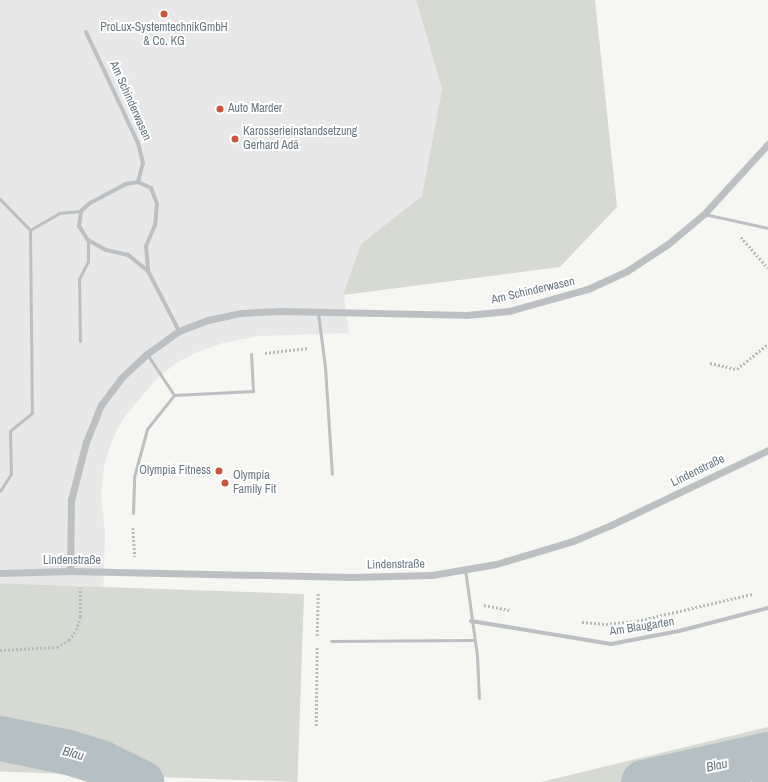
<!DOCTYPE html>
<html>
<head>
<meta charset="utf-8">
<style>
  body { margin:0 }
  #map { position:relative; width:768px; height:782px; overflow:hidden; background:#f6f6f3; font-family:"Archivo Narrow",sans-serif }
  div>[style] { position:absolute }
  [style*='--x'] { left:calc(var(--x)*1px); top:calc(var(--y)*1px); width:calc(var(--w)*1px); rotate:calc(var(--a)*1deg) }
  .built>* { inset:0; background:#e7e8e7 }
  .green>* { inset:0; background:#d6dad3; transform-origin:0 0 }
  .canal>* { height:27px; margin:-13.5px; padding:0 13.5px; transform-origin:13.5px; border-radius:13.5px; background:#b4c0c3 }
  .river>* { height:45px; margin:-22.5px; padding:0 22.5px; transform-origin:22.5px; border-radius:22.5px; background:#b4c0c3 }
  .path>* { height:2.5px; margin-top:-1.25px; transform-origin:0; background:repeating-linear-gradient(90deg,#b6babc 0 2px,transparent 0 4px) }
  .service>* { height:3px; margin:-1.5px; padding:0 1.5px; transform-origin:1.5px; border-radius:1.5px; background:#bcc0c3 }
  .minor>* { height:4px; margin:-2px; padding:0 2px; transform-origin:2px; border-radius:2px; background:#bcc0c3 }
  .tertiary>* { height:7px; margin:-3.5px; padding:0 3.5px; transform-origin:3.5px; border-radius:3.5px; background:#bcc0c3 }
  .dots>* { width:11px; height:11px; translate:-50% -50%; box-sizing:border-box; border:2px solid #fff; border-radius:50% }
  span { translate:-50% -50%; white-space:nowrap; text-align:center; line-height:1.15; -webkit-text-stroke:4px #fff; paint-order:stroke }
  .poi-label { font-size:12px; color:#697881 }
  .left { translate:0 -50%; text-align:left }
  .right { translate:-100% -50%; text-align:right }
  .street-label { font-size:12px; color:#697881 }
  .water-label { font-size:13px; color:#64787d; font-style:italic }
</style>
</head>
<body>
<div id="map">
  <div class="built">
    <i style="clip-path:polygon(0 0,416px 0,442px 89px,422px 196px,361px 245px,344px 295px,349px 333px,259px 336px,223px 343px,197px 352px,178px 362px,157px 378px,123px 419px,113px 438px,104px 466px,101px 494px,105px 533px,103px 598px,0 598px)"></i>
  </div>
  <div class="green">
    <i style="clip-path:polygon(416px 0,595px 0,617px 207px,560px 267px,343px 295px,361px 244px,422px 196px,442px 89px)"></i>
    <i style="left:304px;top:594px;width:188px;height:304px;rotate:92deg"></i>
    <i style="clip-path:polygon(768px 727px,768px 753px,742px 782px,541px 782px)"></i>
  </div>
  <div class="canal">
    <i style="--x:765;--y:782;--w:5;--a:-53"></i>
  </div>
  <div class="river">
    <i style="--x:0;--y:738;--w:69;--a:11.6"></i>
    <i style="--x:68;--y:752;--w:34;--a:17"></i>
    <i style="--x:100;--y:762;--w:46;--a:26"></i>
    <i style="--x:643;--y:782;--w:128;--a:-12.6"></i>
  </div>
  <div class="path">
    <i style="--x:741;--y:237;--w:41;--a:48.9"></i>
    <i style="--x:265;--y:353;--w:43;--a:-6.6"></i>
    <i style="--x:710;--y:363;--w:28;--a:13"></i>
    <i style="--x:737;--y:369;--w:40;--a:-39"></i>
    <i style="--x:133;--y:528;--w:29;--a:86"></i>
    <i style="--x:484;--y:605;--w:26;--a:11"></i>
    <i style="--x:582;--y:622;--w:24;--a:5"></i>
    <i style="--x:606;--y:624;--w:31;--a:-6"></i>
    <i style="--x:637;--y:621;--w:118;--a:-13.2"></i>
    <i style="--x:317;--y:636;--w:43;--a:-88.7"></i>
    <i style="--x:0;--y:650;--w:57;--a:-3"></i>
    <i style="--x:57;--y:647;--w:14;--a:-30"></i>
    <i style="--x:69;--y:640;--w:12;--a:-55"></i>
    <i style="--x:76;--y:630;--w:14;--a:-73"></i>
    <i style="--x:80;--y:617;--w:29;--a:-90"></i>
    <i style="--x:316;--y:726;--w:79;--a:-89.3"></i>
  </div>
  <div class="service">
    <i style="--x:0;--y:199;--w:43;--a:45.9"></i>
    <i style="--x:30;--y:230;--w:183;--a:89.4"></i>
    <i style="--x:32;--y:413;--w:28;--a:141"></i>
    <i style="--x:10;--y:431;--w:43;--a:88.7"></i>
    <i style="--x:11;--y:474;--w:20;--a:123"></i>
    <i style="--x:704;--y:214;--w:66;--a:12.3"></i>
    <i style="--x:30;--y:230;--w:34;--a:-30"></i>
    <i style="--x:59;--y:213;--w:22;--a:-5"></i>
    <i style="--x:318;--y:313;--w:54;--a:82.6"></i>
    <i style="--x:325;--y:367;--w:107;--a:86.3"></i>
    <i style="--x:80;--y:341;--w:62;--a:-90.9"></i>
    <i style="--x:79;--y:279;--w:20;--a:-63"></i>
    <i style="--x:88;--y:261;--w:21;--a:-90"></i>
    <i style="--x:147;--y:354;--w:49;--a:56.6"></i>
    <i style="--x:174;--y:395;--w:79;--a:-2.9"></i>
    <i style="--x:253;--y:391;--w:37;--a:-93"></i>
    <i style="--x:133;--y:513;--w:36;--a:-88"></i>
    <i style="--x:134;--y:477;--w:50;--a:-74.8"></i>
    <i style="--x:147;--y:429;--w:43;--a:-51.5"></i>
    <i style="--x:465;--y:569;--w:88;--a:82.1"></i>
    <i style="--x:477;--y:656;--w:42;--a:87.3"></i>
    <i style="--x:331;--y:641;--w:142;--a:-0.4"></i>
  </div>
  <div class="minor">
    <i style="--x:86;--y:32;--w:123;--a:64.9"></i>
    <i style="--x:138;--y:143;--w:21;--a:76"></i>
    <i style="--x:143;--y:163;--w:20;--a:105"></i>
    <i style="--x:148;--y:271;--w:26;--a:-141"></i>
    <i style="--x:128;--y:255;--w:23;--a:-167"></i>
    <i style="--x:106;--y:250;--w:21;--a:-151"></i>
    <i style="--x:88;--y:240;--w:17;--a:-123"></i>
    <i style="--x:79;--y:226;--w:15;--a:-82"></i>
    <i style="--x:81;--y:211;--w:12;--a:-42"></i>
    <i style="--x:90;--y:203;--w:41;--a:-27.8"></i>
    <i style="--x:126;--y:184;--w:12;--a:-9"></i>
    <i style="--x:138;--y:182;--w:14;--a:25"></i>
    <i style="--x:151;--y:188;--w:17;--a:69"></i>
    <i style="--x:157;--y:204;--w:21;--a:95"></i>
    <i style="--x:155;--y:225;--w:23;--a:113"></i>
    <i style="--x:146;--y:246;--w:25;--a:85"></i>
    <i style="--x:148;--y:271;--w:68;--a:62.7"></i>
    <i style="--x:471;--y:621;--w:142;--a:9.3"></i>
    <i style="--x:611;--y:644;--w:69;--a:-10.8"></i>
    <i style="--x:679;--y:631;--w:92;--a:-14.5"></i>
  </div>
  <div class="tertiary">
    <i style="--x:70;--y:571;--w:71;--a:-89.2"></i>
    <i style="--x:71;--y:500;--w:60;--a:-75.5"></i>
    <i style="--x:86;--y:442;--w:40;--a:-68"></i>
    <i style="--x:101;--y:405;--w:34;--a:-53"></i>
    <i style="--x:121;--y:378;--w:35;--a:-43"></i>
    <i style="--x:147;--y:354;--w:39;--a:-36"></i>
    <i style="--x:179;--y:331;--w:31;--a:-21"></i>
    <i style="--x:208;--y:320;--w:34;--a:-12"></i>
    <i style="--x:241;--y:313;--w:40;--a:-2.9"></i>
    <i style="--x:281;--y:311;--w:185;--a:1.2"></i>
    <i style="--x:466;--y:315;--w:43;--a:-5.3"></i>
    <i style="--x:509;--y:311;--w:82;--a:-15.6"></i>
    <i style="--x:588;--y:289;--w:43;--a:-24.8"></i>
    <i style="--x:627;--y:271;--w:49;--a:-33.4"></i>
    <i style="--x:668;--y:244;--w:47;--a:-39.8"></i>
    <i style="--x:704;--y:214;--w:95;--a:-47.6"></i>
    <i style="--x:0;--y:573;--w:70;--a:-1.6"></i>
    <i style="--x:70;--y:571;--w:281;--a:1.2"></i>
    <i style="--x:351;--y:577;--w:81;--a:-1.4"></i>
    <i style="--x:432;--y:575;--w:65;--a:-9.8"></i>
    <i style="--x:496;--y:564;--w:80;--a:-16.6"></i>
    <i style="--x:573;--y:541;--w:41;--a:-22.8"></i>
    <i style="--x:611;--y:525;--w:174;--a:-25.5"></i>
  </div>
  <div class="dots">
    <i style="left:164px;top:14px;background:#ce533b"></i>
    <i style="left:220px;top:109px;background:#ce533b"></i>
    <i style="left:235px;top:139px;background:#ce533b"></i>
    <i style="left:219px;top:471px;background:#ce533b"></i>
    <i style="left:225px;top:483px;background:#ce533b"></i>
  </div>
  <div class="poi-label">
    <span style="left:164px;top:35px">ProLux-SystemtechnikGmbH<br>&amp; Co. KG</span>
    <span class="left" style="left:228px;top:109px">Auto Marder</span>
    <span class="left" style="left:243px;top:139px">Karosserieinstandsetzung<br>Gerhard Adä</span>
    <span class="right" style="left:211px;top:471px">Olympia Fitness</span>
    <span class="left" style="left:233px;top:483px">Olympia<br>Family Fit</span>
  </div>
  <div class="street-label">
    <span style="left:130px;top:101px;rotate:66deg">Am Schinderwasen</span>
    <span style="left:533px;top:291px;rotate:-13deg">Am Schinderwasen</span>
    <span style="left:698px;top:471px;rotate:-26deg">Lindenstraße</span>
    <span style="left:72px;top:561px">Lindenstraße</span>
    <span style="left:396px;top:565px;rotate:-1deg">Lindenstraße</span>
    <span style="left:642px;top:627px;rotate:-9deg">Am Blaugarten</span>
  </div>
  <div class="water-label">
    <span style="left:73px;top:754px;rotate:15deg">Blau</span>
    <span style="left:717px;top:766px;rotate:-12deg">Blau</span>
  </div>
</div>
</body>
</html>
